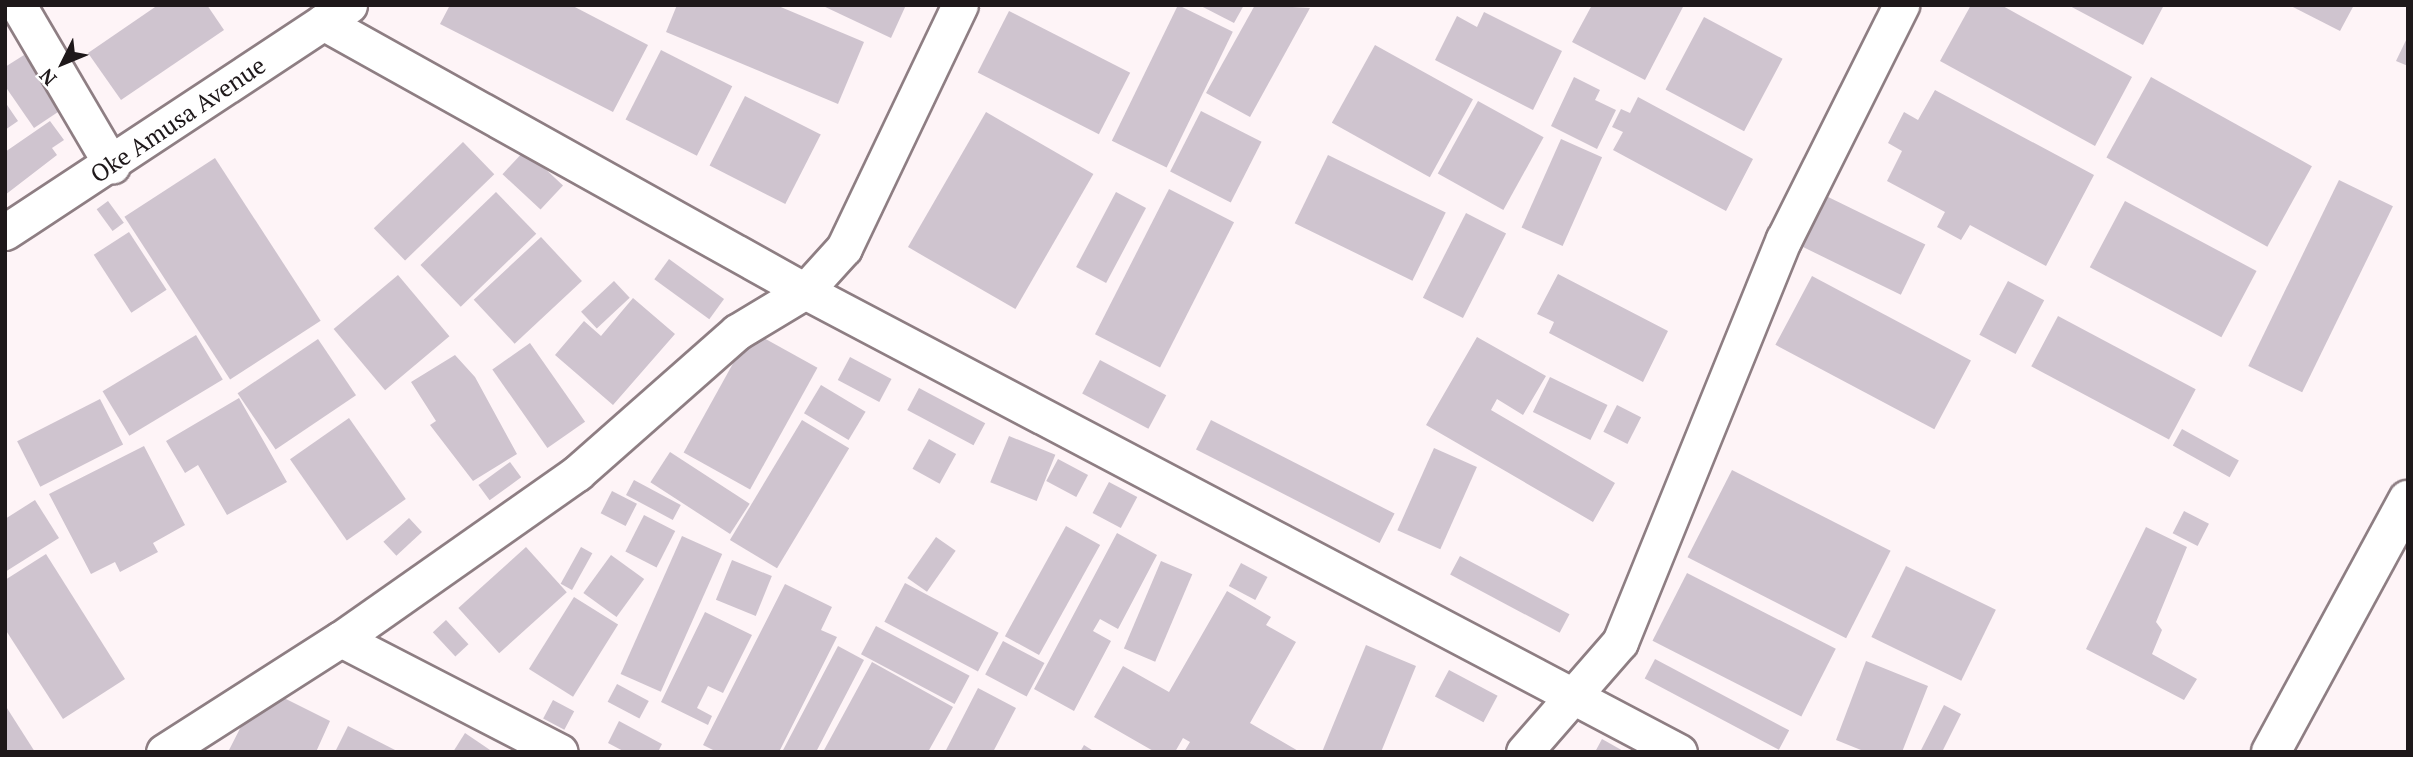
<!DOCTYPE html>
<html>
<head>
<meta charset="utf-8">
<style>
  body { margin:0 }
  #map { position:relative; width:2413px; height:757px; overflow:hidden; background:#fef4f7; font-family:"PT Serif",serif }
  div>[style] { position:absolute }
  [style*='--x'] { left:calc(var(--x)*1px); top:calc(var(--y)*1px); width:calc(var(--w)*1px); rotate:calc(var(--a)*1deg) }
  .building>* { inset:0; background:#cfc4cf; transform-origin:0 0 }
  .roads { filter:drop-shadow(2px 0 #8e7e83) drop-shadow(-2px 0 #8e7e83) drop-shadow(0 2px #8e7e83) drop-shadow(0 -2px #8e7e83) }
  .street>* { height:35px; margin:-17.5px; padding:0 17.5px; transform-origin:17.5px; border-radius:17.5px; background:#fff }
  .secondary>* { height:38px; margin:-19px; padding:0 19px; transform-origin:19px; border-radius:19px; background:#fff }
  span { translate:-50% -50%; white-space:nowrap; text-align:center; line-height:1.15; -webkit-text-stroke:5px #fff; paint-order:stroke }
  .street-label { font-size:24px; color:#1e181a }
  .frame { position:absolute; inset:0; border:7px solid #1e181a; pointer-events:none }
  .north { position:absolute; left:28px; top:28px; width:70px; height:70px; -webkit-text-stroke:5px #fff; paint-order:stroke; rotate:227deg; font-size:19px; font-weight:700; line-height:28px; text-align:center; color:#1e181a }
  .north::after { content:''; display:block; margin:auto; width:24px; height:32px; background:#1e181a; clip-path:polygon(50% 0,100% 100%,50% 72%,0 100%) }
</style>
</head>
<body>
<div id="map">
  <div class="building">
    <i style="clip-path:polygon(158px 5px,207px 5px,224px 30px,121px 100px,88px 53px)"></i>
    <i style="clip-path:polygon(450px 5px,571px 5px,648px 45px,613px 112px,440px 24px)"></i>
    <i style="clip-path:polygon(677px 5px,776px 5px,864px 42px,838px 104px,666px 32px)"></i>
    <i style="clip-path:polygon(821px 5px,906px 5px,891px 38px)"></i>
    <i style="left:1178px;top:5px;width:61px;height:151px;rotate:26deg"></i>
    <i style="clip-path:polygon(1199px 5px,1244px 5px,1234px 23px)"></i>
    <i style="clip-path:polygon(1255px 5px,1310px 8px,1250px 117px,1206px 93px)"></i>
    <i style="clip-path:polygon(1592px 5px,1684px 5px,1645px 80px,1572px 42px)"></i>
    <i style="clip-path:polygon(1971px 5px,2001px 5px,2132px 77px,2095px 146px,1940px 61px)"></i>
    <i style="clip-path:polygon(2068px 5px,2164px 5px,2143px 45px)"></i>
    <i style="clip-path:polygon(2289px 5px,2354px 5px,2340px 31px)"></i>
    <i style="left:1009px;top:11px;width:136px;height:69px;rotate:27deg"></i>
    <i style="clip-path:polygon(1484px 12px,1562px 51px,1533px 110px,1435px 60px,1457px 16px,1477px 27px)"></i>
    <i style="left:1704px;top:17px;width:89px;height:82px;rotate:28deg"></i>
    <i style="clip-path:polygon(2408px 36px,2408px 66px,2396px 61px)"></i>
    <i style="left:1375px;top:45px;width:112px;height:89px;rotate:29deg"></i>
    <i style="left:661px;top:50px;width:80px;height:78px;rotate:27deg"></i>
    <i style="clip-path:polygon(24px 55px,61px 110px,34px 128px,5px 86px,5px 67px)"></i>
    <i style="clip-path:polygon(1574px 77px,1600px 90px,1595px 100px,1616px 110px,1597px 149px,1551px 126px)"></i>
    <i style="left:2151px;top:77px;width:184px;height:92px;rotate:29deg"></i>
    <i style="clip-path:polygon(1935px 90px,2094px 175px,2046px 266px,1970px 225px,1961px 240px,1937px 227px,1945px 212px,1887px 181px,1902px 151px,1888px 143px,1904px 112px,1918px 120px)"></i>
    <i style="left:745px;top:96px;width:85px;height:78px;rotate:27deg"></i>
    <i style="clip-path:polygon(1638px 97px,1753px 159px,1726px 211px,1613px 150px,1623px 132px,1612px 127px,1621px 109px,1630px 113px)"></i>
    <i style="left:1478px;top:101px;width:75px;height:83px;rotate:29deg"></i>
    <i style="clip-path:polygon(5px 102px,18px 121px,5px 130px)"></i>
    <i style="left:1201px;top:111px;width:68px;height:68px;rotate:27deg"></i>
    <i style="left:986px;top:112px;width:124px;height:156px;rotate:30deg"></i>
    <i style="clip-path:polygon(50px 121px,64px 140px,52px 148px,57px 155px,5px 195px,5px 152px)"></i>
    <i style="left:1561px;top:139px;width:45px;height:97px;rotate:24deg"></i>
    <i style="left:463px;top:142px;width:45px;height:124px;rotate:46deg"></i>
    <i style="left:525px;top:150px;width:52px;height:33px;rotate:43deg"></i>
    <i style="left:1328px;top:155px;width:131px;height:76px;rotate:26deg"></i>
    <i style="left:215px;top:158px;width:194px;height:108px;rotate:57deg"></i>
    <i style="left:2339px;top:180px;width:60px;height:207px;rotate:26deg"></i>
    <i style="left:1169px;top:189px;width:73px;height:163px;rotate:27deg"></i>
    <i style="left:496px;top:192px;width:58px;height:105px;rotate:46deg"></i>
    <i style="left:1116px;top:192px;width:34px;height:85px;rotate:28deg"></i>
    <i style="left:1822px;top:194px;width:115px;height:56px;rotate:26deg"></i>
    <i style="left:108px;top:201px;width:27px;height:14px;rotate:54deg"></i>
    <i style="left:2125px;top:201px;width:149px;height:75px;rotate:28deg"></i>
    <i style="left:1466px;top:213px;width:45px;height:95px;rotate:27deg"></i>
    <i style="left:129px;top:232px;width:69px;height:42px;rotate:57deg"></i>
    <i style="left:541px;top:237px;width:60px;height:92px;rotate:47deg"></i>
    <i style="left:669px;top:259px;width:68px;height:25px;rotate:36deg"></i>
    <i style="clip-path:polygon(1558px 274px,1668px 331px,1643px 382px,1549px 333px,1554px 322px,1537px 314px)"></i>
    <i style="left:398px;top:275px;width:80px;height:84px;rotate:50deg"></i>
    <i style="left:1812px;top:276px;width:180px;height:78px;rotate:28deg"></i>
    <i style="left:614px;top:281px;width:23px;height:45px;rotate:47deg"></i>
    <i style="left:2008px;top:281px;width:41px;height:61px;rotate:28deg"></i>
    <i style="clip-path:polygon(633px 298px,675px 334px,613px 405px,555px 355px,584px 321px,601px 336px)"></i>
    <i style="left:2058px;top:316px;width:156px;height:57px;rotate:28deg"></i>
    <i style="left:751px;top:331px;width:76px;height:139px;rotate:29deg"></i>
    <i style="left:196px;top:335px;width:52px;height:109px;rotate:59deg"></i>
    <i style="clip-path:polygon(1477px 337px,1546px 376px,1523px 415px,1497px 399px,1491px 410px,1615px 483px,1593px 522px,1426px 425px)"></i>
    <i style="left:318px;top:339px;width:68px;height:97px;rotate:56deg"></i>
    <i style="left:530px;top:343px;width:96px;height:46px;rotate:55deg"></i>
    <i style="clip-path:polygon(455px 355px,475px 377px,517px 454px,473px 481px,430px 425px,436px 421px,411px 382px)"></i>
    <i style="left:850px;top:357px;width:47px;height:26px;rotate:28deg"></i>
    <i style="left:1100px;top:360px;width:75px;height:38px;rotate:28deg"></i>
    <i style="left:1550px;top:377px;width:64px;height:39px;rotate:26deg"></i>
    <i style="left:821px;top:385px;width:52px;height:33px;rotate:31deg"></i>
    <i style="left:919px;top:388px;width:75px;height:25px;rotate:28deg"></i>
    <i style="clip-path:polygon(239px 398px,287px 482px,227px 515px,198px 465px,185px 473px,166px 441px)"></i>
    <i style="left:100px;top:399px;width:51px;height:93px;rotate:63deg"></i>
    <i style="left:1617px;top:405px;width:27px;height:30px;rotate:27deg"></i>
    <i style="left:349px;top:418px;width:99px;height:72px;rotate:55deg"></i>
    <i style="left:802px;top:420px;width:55px;height:140px;rotate:31deg"></i>
    <i style="left:1211px;top:420px;width:206px;height:33px;rotate:27deg"></i>
    <i style="left:2182px;top:429px;width:65px;height:19px;rotate:29deg"></i>
    <i style="left:1009px;top:436px;width:50px;height:50px;rotate:22deg"></i>
    <i style="left:929px;top:439px;width:31px;height:34px;rotate:29deg"></i>
    <i style="clip-path:polygon(144px 446px,185px 525px,153px 543px,158px 552px,120px 572px,115px 562px,91px 574px,49px 494px)"></i>
    <i style="left:1434px;top:448px;width:47px;height:90px;rotate:24deg"></i>
    <i style="left:670px;top:452px;width:95px;height:36px;rotate:33deg"></i>
    <i style="left:1058px;top:459px;width:34px;height:25px;rotate:28deg"></i>
    <i style="left:510px;top:462px;width:19px;height:39px;rotate:54deg"></i>
    <i style="left:1732px;top:470px;width:178px;height:98px;rotate:27deg"></i>
    <i style="left:634px;top:480px;width:53px;height:17px;rotate:28deg"></i>
    <i style="left:1109px;top:482px;width:32px;height:35px;rotate:28deg"></i>
    <i style="left:612px;top:491px;width:28px;height:25px;rotate:27deg"></i>
    <i style="clip-path:polygon(35px 500px,59px 538px,5px 572px,5px 519px)"></i>
    <i style="left:2184px;top:511px;width:28px;height:25px;rotate:27deg"></i>
    <i style="left:644px;top:515px;width:35px;height:41px;rotate:27deg"></i>
    <i style="left:409px;top:518px;width:19px;height:35px;rotate:47deg"></i>
    <i style="left:1066px;top:526px;width:39px;height:126px;rotate:29deg"></i>
    <i style="clip-path:polygon(2146px 527px,2187px 547px,2156px 622px,2162px 630px,2152px 654px,2197px 679px,2184px 700px,2086px 649px)"></i>
    <i style="clip-path:polygon(1117px 533px,1157px 555px,1118px 629px,1100px 619px,1093px 631px,1111px 641px,1074px 711px,1034px 689px)"></i>
    <i style="left:682px;top:536px;width:44px;height:151px;rotate:24deg"></i>
    <i style="left:936px;top:537px;width:24px;height:50px;rotate:35deg"></i>
    <i style="left:526px;top:547px;width:61px;height:91px;rotate:48deg"></i>
    <i style="left:581px;top:547px;width:13px;height:42px;rotate:29deg"></i>
    <i style="clip-path:polygon(46px 554px,125px 679px,63px 719px,5px 629px,5px 580px)"></i>
    <i style="left:611px;top:555px;width:41px;height:47px;rotate:36deg"></i>
    <i style="left:1460px;top:556px;width:124px;height:21px;rotate:28deg"></i>
    <i style="left:732px;top:560px;width:43px;height:43px;rotate:22deg"></i>
    <i style="left:1161px;top:561px;width:34px;height:95px;rotate:23deg"></i>
    <i style="left:1241px;top:563px;width:30px;height:26px;rotate:28deg"></i>
    <i style="left:1906px;top:566px;width:100px;height:79px;rotate:26deg"></i>
    <i style="left:1687px;top:573px;width:167px;height:76px;rotate:27deg"></i>
    <i style="left:905px;top:583px;width:106px;height:44px;rotate:28deg"></i>
    <i style="clip-path:polygon(785px 584px,832px 607px,821px 630px,837px 637px,779px 752px,717px 752px,703px 745px)"></i>
    <i style="clip-path:polygon(1227px 591px,1271px 617px,1266px 625px,1296px 642px,1250px 723px,1300px 752px,1184px 752px,1190px 742px,1183px 738px,1175px 752px,1155px 752px,1094px 717px,1123px 666px,1169px 692px)"></i>
    <i style="left:574px;top:597px;width:52px;height:85px;rotate:32deg"></i>
    <i style="clip-path:polygon(705px 612px,752px 635px,723px 693px,708px 686px,697px 708px,712px 716px,708px 725px,661px 702px)"></i>
    <i style="left:446px;top:620px;width:33px;height:18px;rotate:47deg"></i>
    <i style="left:876px;top:626px;width:106px;height:32px;rotate:28deg"></i>
    <i style="left:1003px;top:641px;width:47px;height:38px;rotate:28deg"></i>
    <i style="clip-path:polygon(1366px 645px,1416px 666px,1381px 752px,1322px 752px)"></i>
    <i style="clip-path:polygon(838px 646px,864px 660px,816px 752px,782px 752px)"></i>
    <i style="left:1655px;top:659px;width:152px;height:22px;rotate:28deg"></i>
    <i style="clip-path:polygon(1866px 661px,1928px 686px,1902px 752px,1866px 752px,1836px 740px)"></i>
    <i style="clip-path:polygon(872px 662px,953px 707px,928px 752px,823px 752px)"></i>
    <i style="left:1449px;top:670px;width:55px;height:30px;rotate:28deg"></i>
    <i style="left:617px;top:684px;width:36px;height:20px;rotate:28deg"></i>
    <i style="clip-path:polygon(978px 688px,1016px 708px,993px 752px,945px 752px)"></i>
    <i style="clip-path:polygon(274px 693px,330px 721px,316px 752px,228px 752px,252px 705px,266px 711px)"></i>
    <i style="left:553px;top:700px;width:24px;height:21px;rotate:28deg"></i>
    <i style="clip-path:polygon(5px 705px,35px 752px,5px 752px)"></i>
    <i style="clip-path:polygon(1944px 705px,1961px 714px,1942px 752px,1920px 752px)"></i>
    <i style="clip-path:polygon(619px 721px,662px 744px,658px 752px,625px 752px,608px 743px)"></i>
    <i style="clip-path:polygon(348px 726px,399px 752px,335px 752px)"></i>
    <i style="clip-path:polygon(465px 733px,493px 752px,453px 752px)"></i>
    <i style="clip-path:polygon(1602px 739px,1625px 752px,1595px 752px)"></i>
    <i style="clip-path:polygon(1084px 745px,1095px 752px,1080px 752px)"></i>
  </div>
  <div class="roads">
    <div class="street">
      <i style="--x:18;--y:5;--w:186;--a:59.6"></i>
      <i style="--x:323;--y:22;--w:552;--a:29.17"></i>
      <i style="--x:805;--y:291;--w:988;--a:27.81"></i>
      <i style="--x:5;--y:232;--w:412;--a:-33.4"></i>
      <i style="--x:341;--y:639;--w:246;--a:27.3"></i>
      <i style="--x:164;--y:752;--w:210;--a:-32.6"></i>
      <i style="--x:341;--y:639;--w:289;--a:-35.1"></i>
      <i style="--x:577;--y:473;--w:213;--a:-41.4"></i>
      <i style="--x:737;--y:332;--w:79;--a:-31.1"></i>
      <i style="--x:805;--y:291;--w:58;--a:-47.8"></i>
      <i style="--x:844;--y:248;--w:269;--a:-64.5"></i>
      <i style="--x:1524;--y:752;--w:146;--a:-48.9"></i>
      <i style="--x:1620;--y:642;--w:435;--a:-67.9"></i>
      <i style="--x:1784;--y:239;--w:262;--a:-63.4"></i>
    </div>
    <div class="secondary">
      <i style="--x:2271;--y:752;--w:287;--a:-61.5"></i>
    </div>
  </div>
  <div class="street-label">
    <span style="left:178px;top:120px;rotate:-34deg">Oke Amusa Avenue</span>
  </div>
  <div class="frame"></div>
  <div class="north">N</div>
</div>
</body>
</html>
